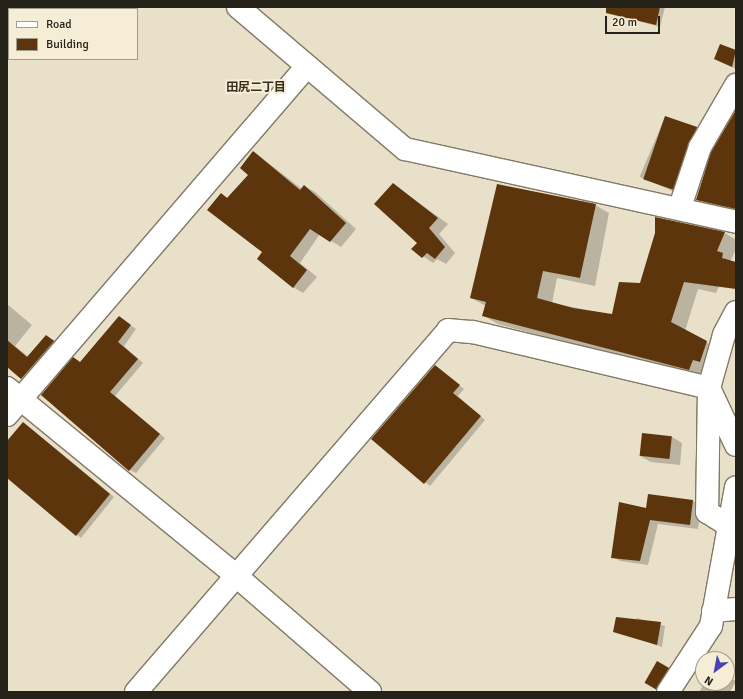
<!DOCTYPE html>
<html>
<head>
<meta charset="utf-8">
<style>
  body { margin:0 }
  #map { position:relative; width:743px; height:699px; overflow:hidden; background:#e9e0c9; font-family:Signika,"Noto Sans JP",sans-serif }
  div>[style] { position:absolute }
  [style*='--x'] { left:calc(var(--x)*1px); top:calc(var(--y)*1px); width:calc(var(--w)*1px); rotate:calc(var(--a)*1deg) }
  .shadow>* { inset:0; background:#0003; transform-origin:0 0 }
  .building>* { inset:0; background:#5c350d; transform-origin:0 0 }
  .roads { filter:drop-shadow(1px 0 #827965) drop-shadow(-1px 0 #827965) drop-shadow(0 1px #827965) drop-shadow(0 -1px #827965) }
  .minor>* { height:22px; margin:-11px; padding:0 11px; transform-origin:11px; border-radius:11px; background:#fff }
  span { translate:-50% -50%; white-space:nowrap; text-align:center; line-height:1.15; -webkit-text-stroke:4px #f6edd6; paint-order:stroke }
  .neighbourhood-label { font-size:12px; color:#362e1c; font-weight:700 }
  .frame { position:absolute; inset:0; border:8px solid #252219; pointer-events:none }
  .legend { position:absolute; left:8px; top:8px; width:130px; height:52px; box-sizing:border-box; background:#f6edd6; border:1px solid #a29c8a; margin:0; padding:5px 7px; list-style:none; font-size:12px; color:#252219 }
  .legend li { display:flex; align-items:center; gap:8px; height:20px }
  .legend b { width:20px; border:1px solid #a29c8a }
  .north { position:absolute; left:695px; top:651px; width:40px; height:40px; box-sizing:border-box; background:#f6edd6; border:1px solid #a29c8a; border-radius:50%; rotate:212deg; font-size:11px; font-weight:700; line-height:16px; text-align:center; color:#252219 }
  .north::after { content:''; display:block; margin:auto; width:14px; height:18px; background:#4c40b7; clip-path:polygon(50% 0,100% 100%,50% 72%,0 100%) }
  .scale { position:absolute; left:605px; top:16px; width:55px; height:18px; box-sizing:border-box; border:2px solid #252219; border-top:0; padding-left:5px; font-size:12px; line-height:14px; white-space:nowrap; color:#252219; -webkit-text-stroke:3px #f6edd6; paint-order:stroke }
</style>
</head>
<body>
<div id="map">
  <div class="shadow">
    <i style="clip-path:polygon(605px 7px,665px 7px,660px 27px,634px 20px,630px 18px,631px 13px)"></i>
    <i style="clip-path:polygon(721px 45px,736px 51px,736px 69px,715px 58px)"></i>
    <i style="clip-path:polygon(736px 112px,736px 212px,697px 199px)"></i>
    <i style="left:665px;top:117px;width:43px;height:65px;rotate:23deg"></i>
    <i style="clip-path:polygon(254px 152px,302px 189px,304px 186px,315px 192px,356px 229px,341px 247px,320px 234px,300px 263px,317px 277px,303px 293px,293px 287px,221px 194px,228px 198px,250px 174px)"></i>
    <i style="clip-path:polygon(393px 184px,448px 224px,439px 234px,455px 253px,446px 264px,437px 259px,433px 263px,413px 249px,418px 243px)"></i>
    <i style="clip-path:polygon(595px 205px,609px 213px,595px 286px,557px 278px,552px 303px,613px 315px,640px 284px,656px 233px,656px 218px,725px 233px,736px 240px,736px 249px,716px 293px,698px 289px,685px 331px,721px 350px,703px 378px,498px 324px,484px 316px,486px 306px,471px 298px)"></i>
    <i style="clip-path:polygon(7px 304px,32px 325px,15px 346px,29px 357px,47px 336px,57px 342px,32px 384px,7px 366px)"></i>
    <i style="clip-path:polygon(119px 317px,136px 329px,124px 346px,143px 363px,115px 396px,165px 438px,136px 473px,130px 470px,81px 363px)"></i>
    <i style="clip-path:polygon(435px 366px,464px 389px,458px 396px,485px 420px,430px 486px,372px 439px)"></i>
    <i style="clip-path:polygon(28px 426px,114px 497px,81px 538px,7px 476px,7px 442px)"></i>
    <i style="clip-path:polygon(643px 434px,672px 437px,682px 443px,680px 465px,651px 462px,640px 456px)"></i>
    <i style="clip-path:polygon(649px 495px,693px 501px,701px 505px,698px 529px,658px 524px,648px 565px,620px 561px,613px 557px,647px 509px)"></i>
    <i style="clip-path:polygon(637px 618px,665px 626px,662px 647px,614px 631px,636px 622px)"></i>
    <i style="clip-path:polygon(657px 662px,673px 672px,660px 692px,655px 689px)"></i>
    <i style="clip-path:polygon(727px 676px,736px 681px,730px 692px,699px 692px,705px 683px,727px 683px)"></i>
  </div>
  <div class="building">
    <i style="clip-path:polygon(606px 7px,660px 7px,656px 25px,606px 13px)"></i>
    <i style="clip-path:polygon(720px 44px,736px 50px,732px 67px,714px 59px)"></i>
    <i style="clip-path:polygon(736px 110px,736px 209px,696px 200px,711px 152px)"></i>
    <i style="left:665px;top:116px;width:34px;height:67px;rotate:19deg"></i>
    <i style="clip-path:polygon(253px 151px,300px 190px,304px 185px,346px 223px,330px 242px,310px 229px,290px 256px,307px 270px,293px 288px,257px 259px,262px 252px,207px 210px,221px 193px,227px 198px,248px 175px,240px 168px)"></i>
    <i style="clip-path:polygon(393px 183px,438px 218px,429px 228px,445px 247px,435px 259px,427px 253px,422px 258px,411px 249px,417px 243px,374px 204px)"></i>
    <i style="clip-path:polygon(497px 184px,596px 204px,580px 278px,543px 271px,537px 298px,573px 308px,612px 314px,619px 282px,640px 283px,655px 233px,655px 217px,725px 232px,717px 251px,723px 253px,722px 258px,736px 262px,736px 289px,684px 282px,671px 322px,707px 341px,700px 362px,693px 360px,689px 370px,482px 316px,486px 302px,470px 298px)"></i>
    <i style="clip-path:polygon(119px 316px,131px 325px,118px 342px,138px 359px,110px 392px,160px 434px,129px 471px,41px 395px,73px 357px,80px 362px)"></i>
    <i style="clip-path:polygon(46px 335px,54px 341px,21px 379px,7px 367px,7px 340px,27px 357px)"></i>
    <i style="clip-path:polygon(435px 365px,460px 385px,453px 393px,481px 416px,424px 484px,371px 439px)"></i>
    <i style="clip-path:polygon(23px 422px,110px 494px,76px 536px,7px 478px,7px 441px)"></i>
    <i style="left:642px;top:433px;width:30px;height:23px;rotate:6deg"></i>
    <i style="clip-path:polygon(648px 494px,693px 500px,690px 525px,650px 520px,640px 561px,611px 558px,619px 502px,646px 508px)"></i>
    <i style="clip-path:polygon(616px 617px,661px 622px,657px 645px,613px 632px)"></i>
    <i style="left:657px;top:661px;width:14px;height:25px;rotate:30deg"></i>
  </div>
  <div class="roads">
    <div class="minor">
      <i style="--x:238;--y:7;--w:219;--a:40.4"></i>
      <i style="--x:405;--y:149;--w:339;--a:12.4"></i>
      <i style="--x:680;--y:207;--w:63;--a:-71.6"></i>
      <i style="--x:700;--y:147;--w:72;--a:-59.9"></i>
      <i style="--x:736;--y:312;--w:26;--a:118"></i>
      <i style="--x:724;--y:335;--w:55;--a:105.8"></i>
      <i style="--x:709;--y:388;--w:63;--a:64.7"></i>
      <i style="--x:7;--y:388;--w:293;--a:39.3"></i>
      <i style="--x:234;--y:574;--w:180;--a:40.9"></i>
      <i style="--x:7;--y:415;--w:460;--a:-49.3"></i>
      <i style="--x:713;--y:611;--w:23;--a:-5"></i>
      <i style="--x:136;--y:692;--w:478;--a:-49.2"></i>
      <i style="--x:448;--y:330;--w:25;--a:5"></i>
      <i style="--x:473;--y:332;--w:243;--a:13.3"></i>
      <i style="--x:709;--y:388;--w:124;--a:90.9"></i>
      <i style="--x:707;--y:512;--w:22;--a:32"></i>
      <i style="--x:668;--y:692;--w:79;--a:-56.9"></i>
      <i style="--x:711;--y:626;--w:141;--a:-79.8"></i>
    </div>
  </div>
  <div class="neighbourhood-label">
    <span style="left:256px;top:88px">田尻二丁目</span>
  </div>
  <div class="frame"></div>
  <ul class="legend">
  <li><b style="height:5px;background:#fff"></b>Road</li>
  <li><b style="height:11px;background:#5c350d"></b>Building</li>
  </ul>
  <div class="north">N</div>
  <div class="scale">20 m</div>
</div>
</body>
</html>
